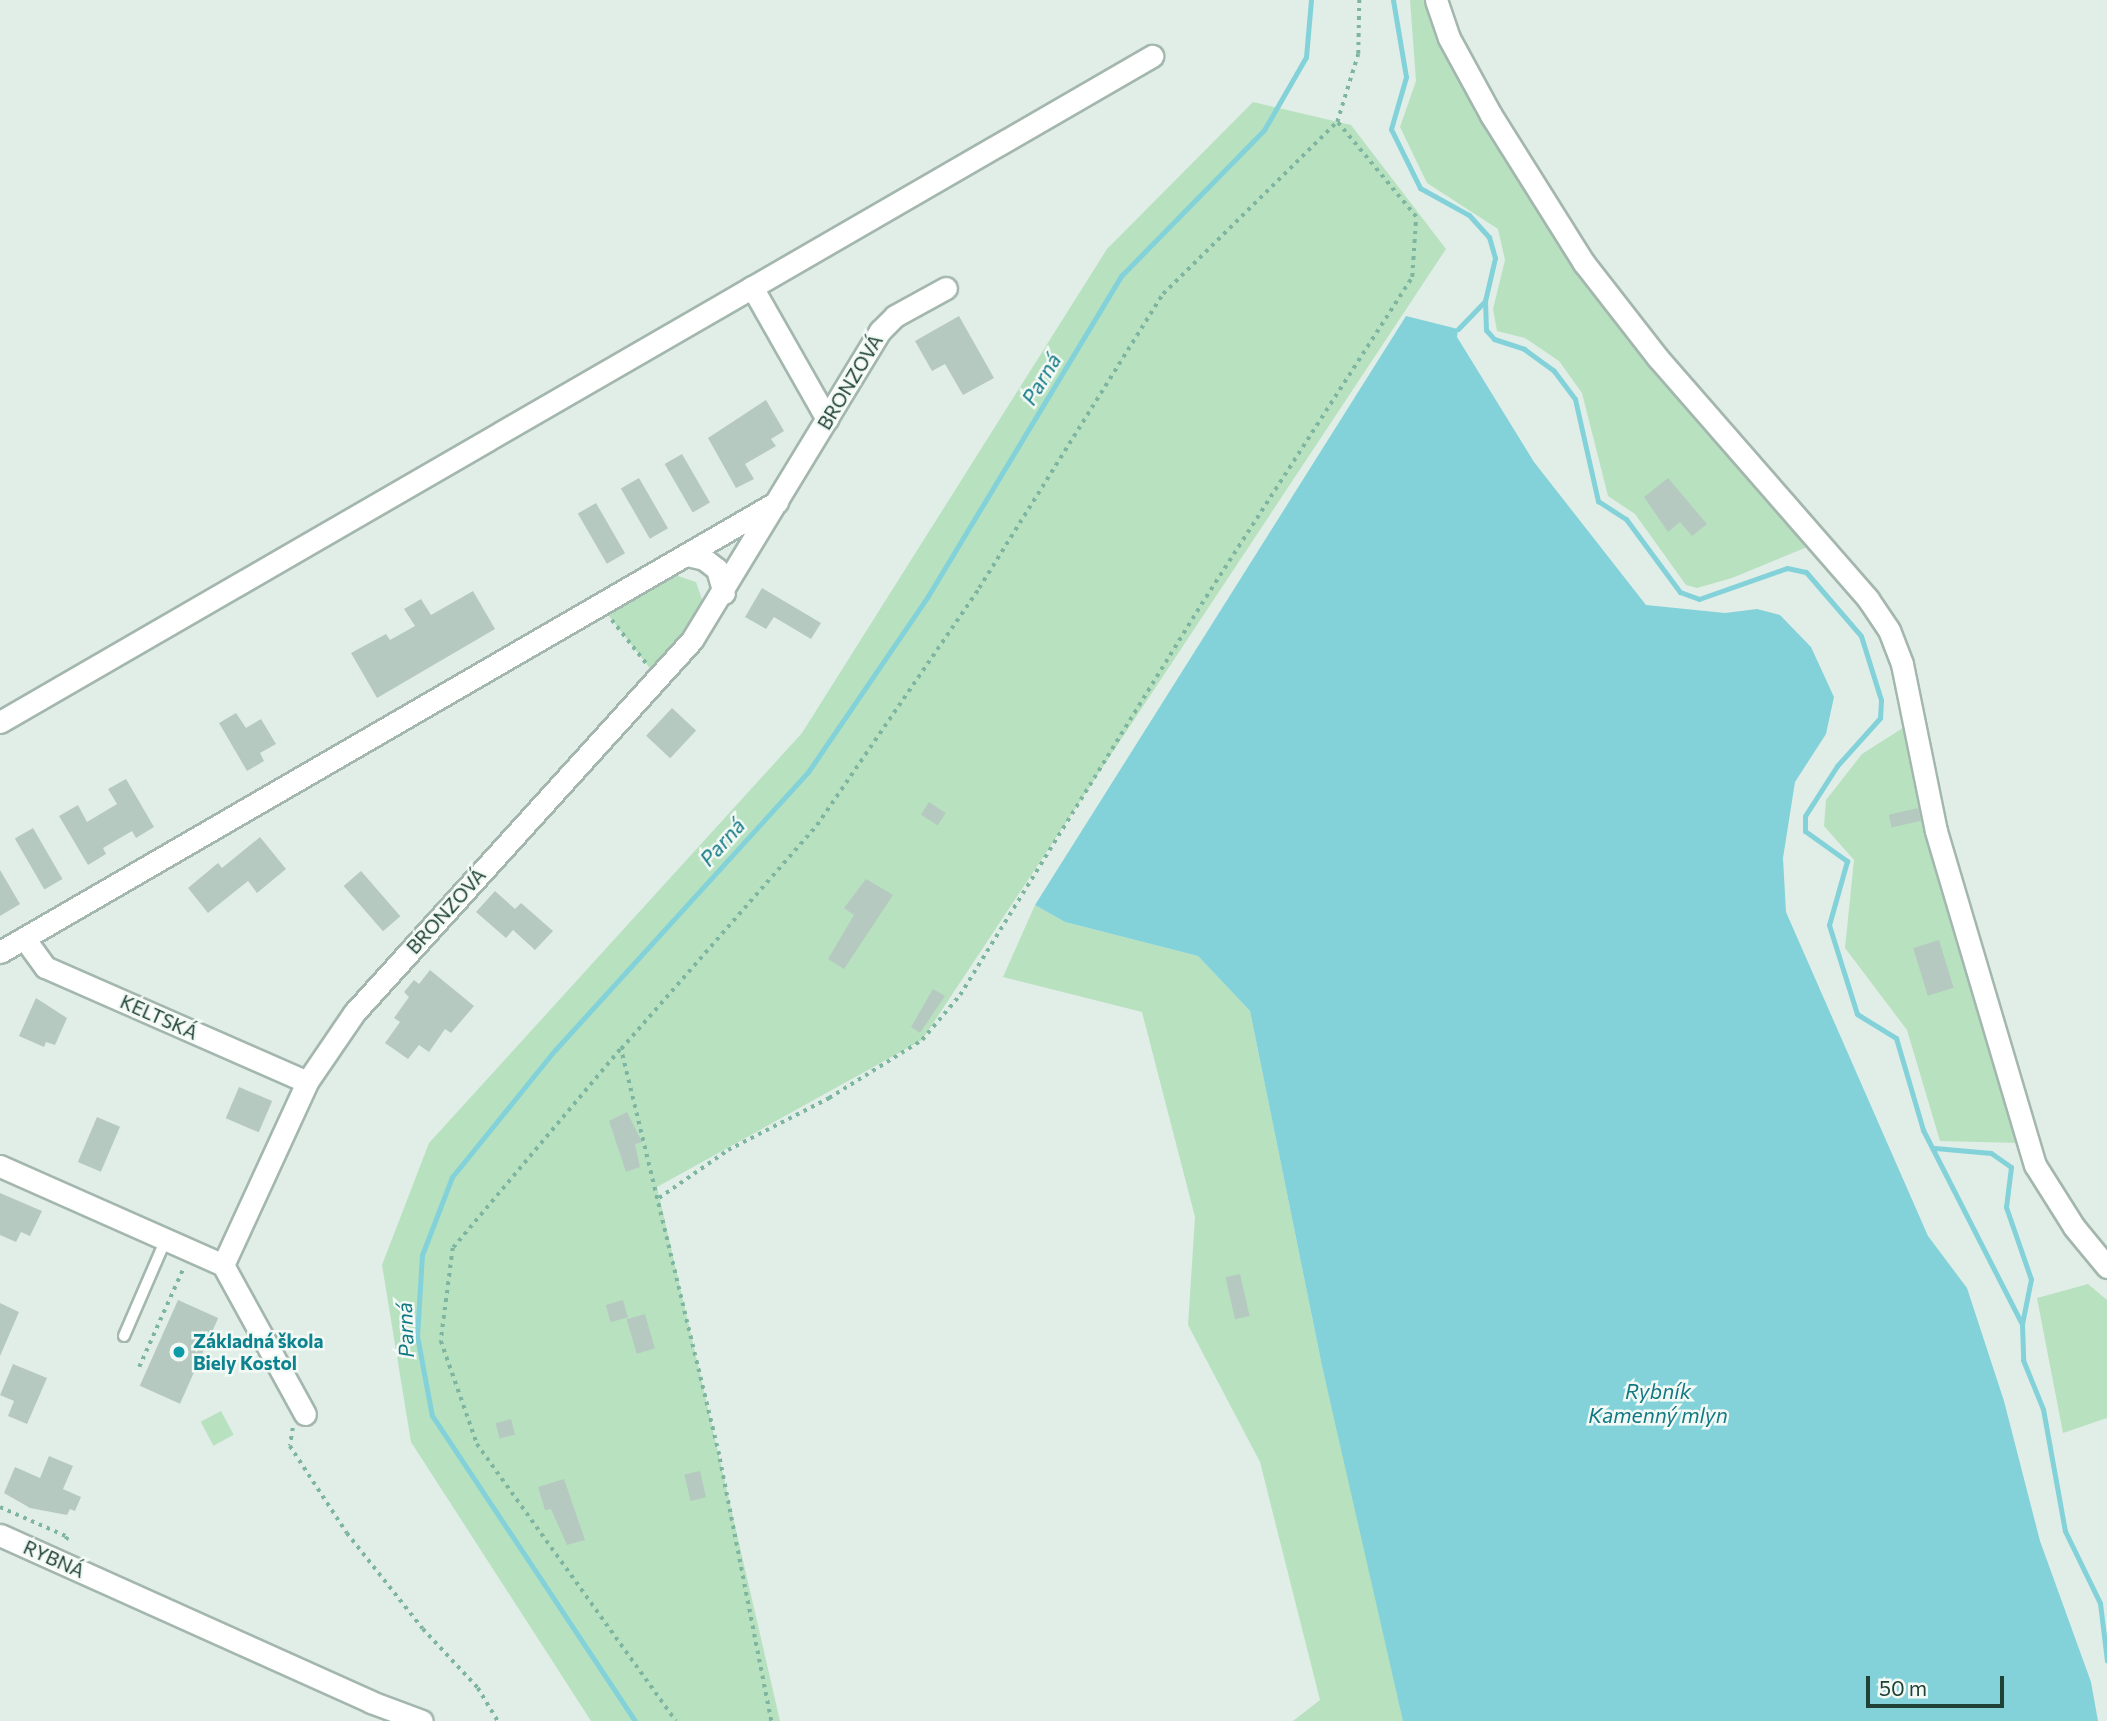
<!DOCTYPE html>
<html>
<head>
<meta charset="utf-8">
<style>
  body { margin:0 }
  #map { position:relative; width:2107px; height:1721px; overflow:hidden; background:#e1eee7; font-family:Commissioner,sans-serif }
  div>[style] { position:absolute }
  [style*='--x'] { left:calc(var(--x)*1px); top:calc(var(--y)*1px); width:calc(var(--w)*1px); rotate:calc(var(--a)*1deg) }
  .green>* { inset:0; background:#b8e1c0; transform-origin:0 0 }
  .water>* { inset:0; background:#83d2d9 }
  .stream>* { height:5px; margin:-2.5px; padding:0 2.5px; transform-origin:2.5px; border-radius:2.5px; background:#83d2d9 }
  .building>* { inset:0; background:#b6c9c0; transform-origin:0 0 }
  .path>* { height:3.5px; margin-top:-1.75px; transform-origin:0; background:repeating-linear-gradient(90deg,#7eb5a0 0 3.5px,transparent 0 8.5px) }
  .roads { filter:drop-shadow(2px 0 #a3b7ae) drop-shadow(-2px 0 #a3b7ae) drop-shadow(0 2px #a3b7ae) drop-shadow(0 -2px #a3b7ae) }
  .service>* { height:10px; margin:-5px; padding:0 5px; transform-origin:5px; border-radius:5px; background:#fff }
  .minor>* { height:21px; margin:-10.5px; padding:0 10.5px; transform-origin:10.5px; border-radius:10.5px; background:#fff }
  .dots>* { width:19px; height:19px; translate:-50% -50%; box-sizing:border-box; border:4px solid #f3faf6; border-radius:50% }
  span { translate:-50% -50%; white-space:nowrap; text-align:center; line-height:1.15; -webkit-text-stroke:5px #f3faf6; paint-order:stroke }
  .street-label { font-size:19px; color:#1f4136 }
  .culture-label { font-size:19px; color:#0d838f; font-weight:700 }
  .left { translate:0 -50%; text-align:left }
  .water-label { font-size:21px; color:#127984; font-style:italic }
  .scale { position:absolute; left:1866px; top:1676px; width:138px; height:32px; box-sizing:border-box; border:4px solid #1f4136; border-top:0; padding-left:9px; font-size:21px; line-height:24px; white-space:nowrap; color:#1f4136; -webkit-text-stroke:5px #f3faf6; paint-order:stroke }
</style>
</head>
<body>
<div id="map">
  <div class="green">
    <i style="clip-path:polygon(1410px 0,1431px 0,1491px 126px,1812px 545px,1732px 578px,1697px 588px,1686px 585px,1635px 514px,1608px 496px,1582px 393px,1559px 361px,1525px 338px,1497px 331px,1493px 309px,1505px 260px,1498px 229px,1427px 183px,1400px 127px,1416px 81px)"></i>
    <i style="clip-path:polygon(1253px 102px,1351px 125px,1446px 249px,922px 1040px,657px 1187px,780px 1721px,591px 1721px,411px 1442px,382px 1265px,429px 1143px,802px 733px,1107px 249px)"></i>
    <i style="clip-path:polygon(672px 574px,696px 582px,704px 605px,652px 671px,605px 611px)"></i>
    <i style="clip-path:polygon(1909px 724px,2021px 1143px,1940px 1141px,1907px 1030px,1845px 948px,1854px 860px,1824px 826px,1826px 800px,1862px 754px)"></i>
    <i style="clip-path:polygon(1035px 905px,1065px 922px,1198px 956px,1250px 1011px,1322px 1366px,1404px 1706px,1403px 1721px,1293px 1721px,1320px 1700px,1260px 1462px,1188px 1325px,1195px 1217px,1142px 1012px,1003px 977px)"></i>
    <i style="clip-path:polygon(2088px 1284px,2107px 1300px,2107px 1418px,2063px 1433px,2037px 1298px)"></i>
    <i style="left:221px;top:1411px;width:27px;height:23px;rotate:62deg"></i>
  </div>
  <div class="water">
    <i style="clip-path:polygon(1406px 316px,1458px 329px,1457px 337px,1534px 462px,1646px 605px,1725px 613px,1757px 609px,1780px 615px,1811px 647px,1834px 697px,1826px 734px,1795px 782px,1783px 858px,1786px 912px,1928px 1236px,1967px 1288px,2004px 1401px,2040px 1541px,2091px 1682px,2098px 1721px,1403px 1721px,1322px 1366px,1250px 1011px,1198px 956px,1065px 922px,1035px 905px)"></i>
  </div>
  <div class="stream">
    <i style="--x:1393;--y:0;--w:78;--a:80.4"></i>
    <i style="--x:1406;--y:77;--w:54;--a:106.1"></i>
    <i style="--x:1391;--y:129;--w:66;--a:63.8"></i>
    <i style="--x:1420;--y:188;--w:56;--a:28.9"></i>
    <i style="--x:1469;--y:215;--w:30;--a:48"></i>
    <i style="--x:1489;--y:237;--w:22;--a:74"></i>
    <i style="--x:1495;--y:258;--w:44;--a:103.1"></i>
    <i style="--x:1485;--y:301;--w:29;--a:88"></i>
    <i style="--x:1486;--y:330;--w:12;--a:48"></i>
    <i style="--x:1494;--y:339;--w:32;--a:18"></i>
    <i style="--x:1524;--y:349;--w:37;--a:36"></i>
    <i style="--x:1554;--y:371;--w:35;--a:53"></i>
    <i style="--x:1575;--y:399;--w:105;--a:77.3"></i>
    <i style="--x:1598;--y:501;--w:33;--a:33"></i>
    <i style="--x:1626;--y:519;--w:91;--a:53.5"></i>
    <i style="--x:1680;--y:592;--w:20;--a:20"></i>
    <i style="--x:1699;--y:599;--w:93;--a:-19.4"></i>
    <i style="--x:1787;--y:568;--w:19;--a:12"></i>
    <i style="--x:1806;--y:572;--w:84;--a:49.3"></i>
    <i style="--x:1861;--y:636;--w:67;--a:72.6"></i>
    <i style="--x:1881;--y:700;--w:18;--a:93"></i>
    <i style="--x:1880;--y:718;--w:64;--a:131.9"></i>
    <i style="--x:1837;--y:766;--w:59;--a:122.6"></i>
    <i style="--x:1805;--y:816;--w:15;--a:90"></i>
    <i style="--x:1805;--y:831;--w:52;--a:35.5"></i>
    <i style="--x:1847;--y:861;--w:66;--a:105.7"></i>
    <i style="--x:1829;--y:925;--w:93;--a:72.5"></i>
    <i style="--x:1857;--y:1014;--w:46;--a:31.6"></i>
    <i style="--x:1896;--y:1038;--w:96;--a:73.6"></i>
    <i style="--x:1923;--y:1130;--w:218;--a:63"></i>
    <i style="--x:2022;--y:1324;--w:36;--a:88"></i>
    <i style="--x:2023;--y:1360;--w:53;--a:67.8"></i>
    <i style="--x:2043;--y:1409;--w:124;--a:79.8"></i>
    <i style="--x:2065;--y:1531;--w:80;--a:64.1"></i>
    <i style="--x:2100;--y:1603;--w:58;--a:83.1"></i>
    <i style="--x:1458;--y:329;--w:39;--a:-46"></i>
    <i style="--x:1935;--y:1148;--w:56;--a:5.1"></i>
    <i style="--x:1991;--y:1153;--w:24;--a:35"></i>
    <i style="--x:2011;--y:1167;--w:40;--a:97.1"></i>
    <i style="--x:2006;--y:1207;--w:76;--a:70.9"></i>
    <i style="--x:2031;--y:1279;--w:46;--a:101.3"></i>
    <i style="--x:635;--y:1721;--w:366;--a:-123.6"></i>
    <i style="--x:432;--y:1416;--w:81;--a:-100.6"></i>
    <i style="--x:417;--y:1336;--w:81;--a:-86.5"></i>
    <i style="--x:422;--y:1255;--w:84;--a:-69"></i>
    <i style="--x:452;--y:1177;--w:164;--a:-51"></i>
    <i style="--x:555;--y:1050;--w:376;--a:-47.7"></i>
    <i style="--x:808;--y:772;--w:213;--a:-55.7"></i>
    <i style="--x:928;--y:596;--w:375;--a:-58.9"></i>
    <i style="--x:1122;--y:275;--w:203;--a:-45.6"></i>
    <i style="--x:1264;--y:130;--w:84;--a:-60.1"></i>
    <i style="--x:1306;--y:57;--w:57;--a:-85"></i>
  </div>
  <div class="building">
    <i style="clip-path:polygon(959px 316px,994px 378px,963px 395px,945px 364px,932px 371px,915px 341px)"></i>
    <i style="clip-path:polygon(766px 400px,784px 431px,771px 439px,776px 446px,745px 464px,754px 479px,736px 488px,708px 438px)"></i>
    <i style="left:682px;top:454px;width:56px;height:20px;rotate:60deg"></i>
    <i style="left:639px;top:478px;width:58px;height:21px;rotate:60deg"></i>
    <i style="clip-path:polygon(1668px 478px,1707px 524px,1692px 536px,1680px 522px,1668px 532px,1644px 497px)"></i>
    <i style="left:596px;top:503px;width:58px;height:21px;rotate:60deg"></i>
    <i style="clip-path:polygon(762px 588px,821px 623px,811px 639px,774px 617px,766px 629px,745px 617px)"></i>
    <i style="clip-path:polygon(473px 591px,495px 629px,377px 698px,351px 653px,386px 634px,390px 640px,415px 626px,404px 609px,421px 599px,431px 615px)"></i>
    <i style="left:672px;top:708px;width:33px;height:38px;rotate:43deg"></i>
    <i style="clip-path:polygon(236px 713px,246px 728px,261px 719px,276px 744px,260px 753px,264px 761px,247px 771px,219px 723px)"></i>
    <i style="clip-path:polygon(126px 779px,154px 827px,136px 838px,132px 831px,103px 848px,106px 854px,88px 865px,59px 816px,78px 805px,87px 822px,117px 804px,108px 789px)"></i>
    <i style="left:929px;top:802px;width:20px;height:15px;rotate:33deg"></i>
    <i style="left:1918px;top:808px;width:13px;height:30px;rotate:77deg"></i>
    <i style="left:33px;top:828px;width:59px;height:21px;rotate:60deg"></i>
    <i style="clip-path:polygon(260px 837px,286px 869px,257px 893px,248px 881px,208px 913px,188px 888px,218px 863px,222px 868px)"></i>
    <i style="clip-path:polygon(0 870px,20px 904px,0 916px)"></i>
    <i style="left:361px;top:871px;width:60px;height:23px;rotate:49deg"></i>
    <i style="clip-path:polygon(866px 879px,893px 895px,844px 969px,828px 959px,854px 915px,844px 908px)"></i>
    <i style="clip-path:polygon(495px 891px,515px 909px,521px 903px,553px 931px,535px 950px,513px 930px,506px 938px,476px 912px)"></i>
    <i style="left:1939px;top:940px;width:50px;height:27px;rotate:73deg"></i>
    <i style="clip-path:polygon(430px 970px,474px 1006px,451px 1033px,445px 1029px,429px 1052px,419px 1045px,408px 1059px,385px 1043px,400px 1022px,394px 1018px,409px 997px,404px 992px,414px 980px,419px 984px)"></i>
    <i style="clip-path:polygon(933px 989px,945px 996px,920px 1033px,911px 1027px)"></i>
    <i style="clip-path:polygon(36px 998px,67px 1018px,55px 1045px,46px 1042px,44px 1047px,19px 1036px)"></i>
    <i style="left:239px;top:1087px;width:36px;height:34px;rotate:23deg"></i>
    <i style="clip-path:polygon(627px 1112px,642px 1142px,635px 1144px,640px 1167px,626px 1172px,609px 1121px)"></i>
    <i style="left:97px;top:1117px;width:25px;height:49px;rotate:23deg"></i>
    <i style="clip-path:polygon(0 1193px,42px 1211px,30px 1236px,21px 1232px,16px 1242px,0 1235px)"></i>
    <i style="left:1240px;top:1274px;width:43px;height:15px;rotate:77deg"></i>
    <i style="left:178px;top:1300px;width:44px;height:94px;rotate:24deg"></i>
    <i style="left:623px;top:1300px;width:18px;height:18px;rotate:74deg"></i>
    <i style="clip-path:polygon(0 1303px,19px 1312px,0 1356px)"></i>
    <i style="left:645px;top:1314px;width:36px;height:19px;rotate:74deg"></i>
    <i style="clip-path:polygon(13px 1364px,47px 1378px,27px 1424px,8px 1416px,14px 1401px,0 1395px)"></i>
    <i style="left:511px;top:1419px;width:16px;height:16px;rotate:75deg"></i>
    <i style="clip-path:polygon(49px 1456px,73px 1466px,63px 1489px,81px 1497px,75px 1511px,70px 1509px,67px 1515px,30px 1508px,4px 1493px,15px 1467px,40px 1478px)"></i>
    <i style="left:700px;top:1471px;width:27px;height:16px;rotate:77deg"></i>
    <i style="clip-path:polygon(564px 1479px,585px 1540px,567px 1545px,551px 1509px,545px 1510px,538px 1487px)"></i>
  </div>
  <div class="path">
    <i style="--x:612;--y:620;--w:55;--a:51.7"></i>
    <i style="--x:620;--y:1050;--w:259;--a:130.1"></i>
    <i style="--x:453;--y:1248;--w:94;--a:97.4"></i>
    <i style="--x:441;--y:1341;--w:109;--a:70.7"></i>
    <i style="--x:477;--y:1444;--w:341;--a:54.3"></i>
    <i style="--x:659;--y:1198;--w:84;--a:-34.8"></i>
    <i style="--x:728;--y:1150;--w:114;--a:-27.2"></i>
    <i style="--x:829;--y:1098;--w:110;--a:-31.9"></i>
    <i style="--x:922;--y:1040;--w:59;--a:-49.8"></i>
    <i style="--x:960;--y:995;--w:468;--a:-58.3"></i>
    <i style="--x:1206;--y:597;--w:381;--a:-57.2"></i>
    <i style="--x:1412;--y:277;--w:60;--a:-86.2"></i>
    <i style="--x:1416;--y:217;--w:124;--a:-129.7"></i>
    <i style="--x:139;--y:1367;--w:110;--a:-65.8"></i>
    <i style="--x:293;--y:1428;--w:18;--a:99"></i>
    <i style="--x:290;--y:1446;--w:104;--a:56.8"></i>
    <i style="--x:347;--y:1533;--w:122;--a:51.6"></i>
    <i style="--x:423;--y:1629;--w:81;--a:47"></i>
    <i style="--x:478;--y:1688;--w:39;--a:59"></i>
    <i style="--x:0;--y:1507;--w:74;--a:23.8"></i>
    <i style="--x:68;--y:1537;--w:8;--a:120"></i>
    <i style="--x:771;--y:1721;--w:271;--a:-101.1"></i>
    <i style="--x:719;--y:1455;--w:418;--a:-103.6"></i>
    <i style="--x:621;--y:1049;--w:298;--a:-48.8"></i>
    <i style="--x:817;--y:825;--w:287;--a:-55.6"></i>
    <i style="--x:979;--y:588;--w:347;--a:-58"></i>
    <i style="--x:1163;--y:294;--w:245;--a:-44.7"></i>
    <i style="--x:1337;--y:122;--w:71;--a:-72.8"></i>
    <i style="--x:1358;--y:54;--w:54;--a:-88.9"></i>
  </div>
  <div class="roads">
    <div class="service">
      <i style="--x:124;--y:1336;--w:106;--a:-66.6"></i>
    </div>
    <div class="minor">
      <i style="--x:1436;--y:0;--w:40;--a:71.1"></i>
      <i style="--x:1449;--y:38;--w:88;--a:61.4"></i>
      <i style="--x:1491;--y:115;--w:175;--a:57.9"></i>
      <i style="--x:1584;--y:263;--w:120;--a:52.1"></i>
      <i style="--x:1658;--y:358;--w:320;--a:48.9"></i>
      <i style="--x:1868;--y:599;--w:37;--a:56"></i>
      <i style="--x:1889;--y:630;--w:36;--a:69"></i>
      <i style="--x:1902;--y:664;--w:170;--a:78.5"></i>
      <i style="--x:1936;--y:831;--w:348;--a:73.5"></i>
      <i style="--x:2035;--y:1165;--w:73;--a:57.8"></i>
      <i style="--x:2074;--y:1227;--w:52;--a:50.5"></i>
      <i style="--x:752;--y:287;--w:152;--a:60.4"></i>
      <i style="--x:687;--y:555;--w:17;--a:13"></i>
      <i style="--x:704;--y:559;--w:16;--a:38"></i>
      <i style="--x:717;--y:569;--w:25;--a:74"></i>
      <i style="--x:0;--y:722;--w:1331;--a:-30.03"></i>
      <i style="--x:24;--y:938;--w:36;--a:54"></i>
      <i style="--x:45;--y:967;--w:286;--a:23.7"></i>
      <i style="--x:0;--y:952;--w:898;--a:-30.08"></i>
      <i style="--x:0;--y:1166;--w:244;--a:23.9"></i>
      <i style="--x:223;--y:1265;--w:201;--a:-65.3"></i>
      <i style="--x:307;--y:1082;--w:83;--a:-55.7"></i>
      <i style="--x:354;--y:1013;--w:503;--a:-47.82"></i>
      <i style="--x:692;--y:640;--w:362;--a:-58.7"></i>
      <i style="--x:880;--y:331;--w:21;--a:-45"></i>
      <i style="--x:895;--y:316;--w:58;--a:-28.8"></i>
      <i style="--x:223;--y:1265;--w:170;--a:61.2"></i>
      <i style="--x:0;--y:1535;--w:407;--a:24.2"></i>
      <i style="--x:371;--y:1702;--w:54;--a:20.4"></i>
    </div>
  </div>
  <div class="dots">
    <i style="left:179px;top:1352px;background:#0f9aa8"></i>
  </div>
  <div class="street-label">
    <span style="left:850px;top:382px;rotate:-59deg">BRONZOVÁ</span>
    <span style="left:446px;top:911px;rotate:-48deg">BRONZOVÁ</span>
    <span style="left:159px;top:1017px;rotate:24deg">KELTSKÁ</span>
    <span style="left:54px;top:1559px;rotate:24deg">RYBNÁ</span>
  </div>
  <div class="culture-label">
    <span class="left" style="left:193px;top:1352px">Základná škola<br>Biely Kostol</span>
  </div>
  <div class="water-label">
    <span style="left:1041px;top:379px;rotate:-59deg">Parná</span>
    <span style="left:722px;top:842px;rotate:-48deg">Parná</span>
    <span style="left:405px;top:1330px;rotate:-92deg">Parná</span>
    <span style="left:1658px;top:1403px">Rybník<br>Kamenný mlyn</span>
  </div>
  <div class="scale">50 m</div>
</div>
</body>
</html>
